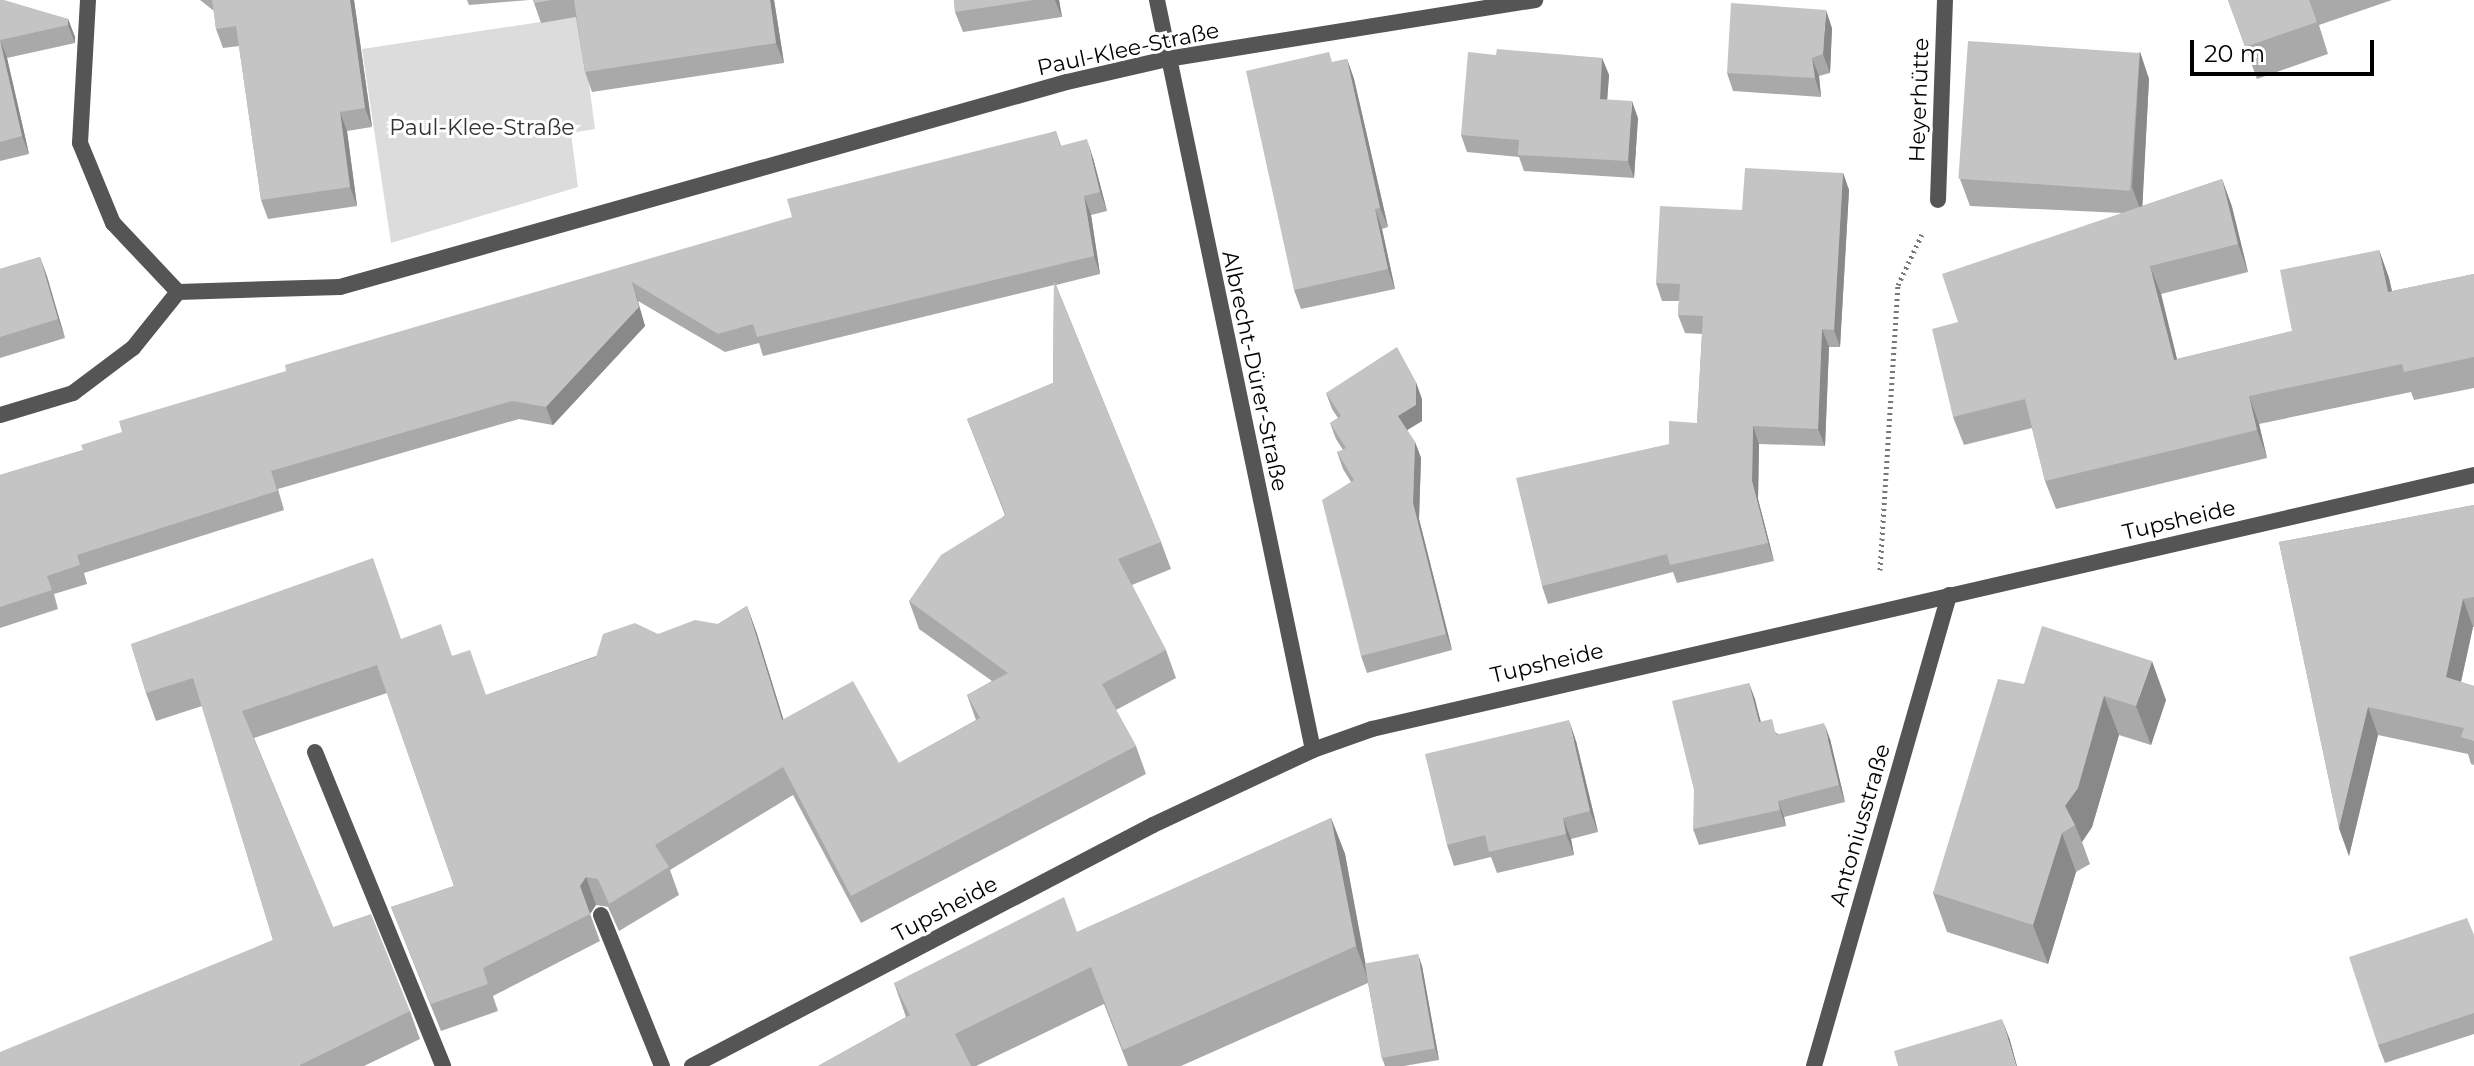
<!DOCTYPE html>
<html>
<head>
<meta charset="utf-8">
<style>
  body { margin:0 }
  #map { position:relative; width:2474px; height:1066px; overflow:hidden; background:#fff; font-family:Montserrat,sans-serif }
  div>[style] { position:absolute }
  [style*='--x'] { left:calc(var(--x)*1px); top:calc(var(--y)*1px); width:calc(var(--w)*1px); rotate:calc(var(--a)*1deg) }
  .green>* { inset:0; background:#dcdcdc }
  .path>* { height:5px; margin-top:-2.5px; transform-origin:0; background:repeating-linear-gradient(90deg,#777 0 2px,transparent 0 6px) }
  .service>* { height:16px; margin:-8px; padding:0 8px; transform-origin:8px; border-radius:8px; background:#555 }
  .minor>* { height:16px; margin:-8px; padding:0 8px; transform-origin:8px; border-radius:8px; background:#555 }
  .wall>* { inset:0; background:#a9a9a9 }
  .shaded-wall>* { inset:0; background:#898989 }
  .building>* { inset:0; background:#c4c4c4; transform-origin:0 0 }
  span { translate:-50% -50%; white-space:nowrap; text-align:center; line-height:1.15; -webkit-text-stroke:6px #fff; paint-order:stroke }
  .street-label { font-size:22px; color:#000 }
  .park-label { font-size:22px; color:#333 }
  .scale { position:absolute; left:2190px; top:40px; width:184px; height:36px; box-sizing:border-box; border:4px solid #000; border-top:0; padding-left:10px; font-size:24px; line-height:28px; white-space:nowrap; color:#000; -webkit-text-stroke:6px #fff; paint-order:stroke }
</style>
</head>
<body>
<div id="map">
  <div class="green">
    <i style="clip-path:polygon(580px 16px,595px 129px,571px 133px,578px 187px,391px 243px,362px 49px)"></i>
  </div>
  <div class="path">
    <i style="--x:1880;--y:570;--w:286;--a:-86.4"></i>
    <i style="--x:1898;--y:285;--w:56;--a:-64.8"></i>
  </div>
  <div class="service">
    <i style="--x:315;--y:752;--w:339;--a:67.8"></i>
    <i style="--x:601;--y:915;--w:163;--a:68"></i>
  </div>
  <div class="minor">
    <i style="--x:88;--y:0;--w:143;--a:93.2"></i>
    <i style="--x:80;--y:143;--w:87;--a:67.6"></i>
    <i style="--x:113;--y:223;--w:95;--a:46.7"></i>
    <i style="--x:178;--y:292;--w:162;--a:-1.8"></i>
    <i style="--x:340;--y:287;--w:755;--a:-15.75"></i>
    <i style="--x:1067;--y:82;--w:103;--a:-13"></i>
    <i style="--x:1167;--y:59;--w:373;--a:-9.1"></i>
    <i style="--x:1157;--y:0;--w:766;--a:78.25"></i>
    <i style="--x:1938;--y:200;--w:200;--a:-88"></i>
    <i style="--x:0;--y:415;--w:76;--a:-16.8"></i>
    <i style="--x:73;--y:393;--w:75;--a:-36.9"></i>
    <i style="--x:133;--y:348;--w:72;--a:-51.2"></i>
    <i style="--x:692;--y:1066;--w:520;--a:-27.6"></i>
    <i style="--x:1153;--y:825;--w:177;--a:-25.1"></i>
    <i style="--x:1313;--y:750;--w:63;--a:-19.6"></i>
    <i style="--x:1372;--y:729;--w:1131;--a:-12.98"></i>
    <i style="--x:1814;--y:1066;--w:490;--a:-74"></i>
  </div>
  <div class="wall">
    <i style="clip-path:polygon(0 0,68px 19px,75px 37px,75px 43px,7px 58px,29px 154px,0 161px)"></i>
    <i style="clip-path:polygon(200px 0,354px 0,372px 127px,347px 131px,357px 206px,268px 219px,261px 200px,239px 46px,223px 48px,216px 29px,214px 11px)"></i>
    <i style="clip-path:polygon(467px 0,529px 0,469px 5px)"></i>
    <i style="clip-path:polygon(533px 0,774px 0,784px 63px,592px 92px,585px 72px,576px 17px,541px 23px)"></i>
    <i style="clip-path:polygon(954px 0,1059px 0,1062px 17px,963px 32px,955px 12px)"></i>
    <i style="clip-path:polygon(2228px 0,2392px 0,2319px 25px,2328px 54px,2257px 79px)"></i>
    <i style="clip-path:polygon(1832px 28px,1830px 73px,1819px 76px,1821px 97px,1733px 91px,1727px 73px)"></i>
    <i style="clip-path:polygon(2140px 52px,2149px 79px,2142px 206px,2222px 179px,2232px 207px,2248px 272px,2161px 294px,2177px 359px,2292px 331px,2379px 250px,2389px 278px,2392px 291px,2474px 274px,2474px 388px,2414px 400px,2411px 392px,2259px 424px,2267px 458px,2056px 509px,2045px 481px,2032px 428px,1964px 445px,1953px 417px,1958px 322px,2122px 213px,1970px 206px,1960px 179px)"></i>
    <i style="clip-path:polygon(1496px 55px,1602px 58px,1609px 75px,1607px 100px,1638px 118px,1634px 178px,1524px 171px,1519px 157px,1467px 152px,1461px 135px)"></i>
    <i style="clip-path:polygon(1347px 59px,1354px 79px,1388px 227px,1382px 229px,1395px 289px,1301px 309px,1294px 290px,1333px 62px)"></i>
    <i style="clip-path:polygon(1056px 131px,1061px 146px,1093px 158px,1107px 211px,1091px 215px,1100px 274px,1056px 285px,1161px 542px,1171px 569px,1132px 585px,1166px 650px,1176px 678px,1116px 710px,1136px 746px,1146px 774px,861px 923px,793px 795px,670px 870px,679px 895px,619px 931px,608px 907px,596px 905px,590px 914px,600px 941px,493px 996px,498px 1011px,441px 1031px,391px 907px,454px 886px,387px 693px,254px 738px,333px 927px,410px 1011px,420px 1039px,364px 1066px,0 1066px,273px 940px,202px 706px,156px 721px,146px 693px,131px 644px,401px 639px,453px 656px,486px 695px,658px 634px,718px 624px,747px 606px,757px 634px,783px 719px,899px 763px,976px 720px,967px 695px,992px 681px,919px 629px,909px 601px,1005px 515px,967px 419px,1053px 383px,1054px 285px,763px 356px,759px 343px,725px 352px,638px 301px,645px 326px,553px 425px,519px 419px,278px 489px,284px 510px,84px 573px,87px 584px,54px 594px,58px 609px,0 628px,0 475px,83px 450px)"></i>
    <i style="clip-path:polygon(1843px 173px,1849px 190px,1840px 347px,1829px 347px,1825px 446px,1759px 444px,1758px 499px,1774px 561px,1677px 583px,1673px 572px,1548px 604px,1542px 586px,1669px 444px,1697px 423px,1702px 334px,1685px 333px,1678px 315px,1679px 301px,1662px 301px,1656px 283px,1742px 210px)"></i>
    <i style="clip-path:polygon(40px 257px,65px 338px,0 358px,0 269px)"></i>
    <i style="clip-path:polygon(1326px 393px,1422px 399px,1422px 421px,1407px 430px,1415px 442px,1421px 458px,1419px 519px,1452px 650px,1367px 673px,1361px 656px,1351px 482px,1343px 469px,1337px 452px,1343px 450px,1336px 439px,1330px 423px,1338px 418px,1332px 409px)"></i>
    <i style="clip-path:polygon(2474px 505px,2474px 627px,2473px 627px,2461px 682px,2474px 686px,2474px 765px,2471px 764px,2468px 754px,2378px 735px,2349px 856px,2339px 828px,2279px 542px)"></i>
    <i style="clip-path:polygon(1749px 683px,1761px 722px,1778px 734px,1830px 739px,1845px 802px,1784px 817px,1786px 826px,1699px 845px,1693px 829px)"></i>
    <i style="clip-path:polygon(2024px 684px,2166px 700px,2151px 745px,2119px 735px,2092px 827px,2082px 842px,2090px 864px,2076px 872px,2048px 964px,1947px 932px,1933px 893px)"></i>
    <i style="clip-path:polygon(1576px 741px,1598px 832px,1571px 839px,1574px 855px,1497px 873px,1491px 857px,1454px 866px,1447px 845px)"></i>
    <i style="clip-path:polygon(1331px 818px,1345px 854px,1365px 964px,1422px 966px,1439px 1060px,1404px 1066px,1385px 1066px,1382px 1058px,1368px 983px,1181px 1066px,1128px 1066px,1104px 1004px,976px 1066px,818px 1066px,906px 1017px,894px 983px,1077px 932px)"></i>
    <i style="clip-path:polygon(2474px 935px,2474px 1034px,2385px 1063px,2378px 1045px)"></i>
  </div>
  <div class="shaded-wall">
    <i style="clip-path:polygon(350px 0,354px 0,372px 127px,365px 108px)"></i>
    <i style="clip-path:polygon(770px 0,774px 0,784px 63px,776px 43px)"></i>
    <i style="clip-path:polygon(1055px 0,1059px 0,1062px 17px)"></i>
    <i style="clip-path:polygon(1826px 10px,1832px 28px,1830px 73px,1823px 54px)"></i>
    <i style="clip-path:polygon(68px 19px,75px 37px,75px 43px,68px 25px)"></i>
    <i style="clip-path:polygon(0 40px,7px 58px,29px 154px,22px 136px)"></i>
    <i style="clip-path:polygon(2140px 52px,2149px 79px,2142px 214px,2132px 187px)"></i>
    <i style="clip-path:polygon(1602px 58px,1609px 75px,1606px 116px,1600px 99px)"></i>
    <i style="clip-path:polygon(1812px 58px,1819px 76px,1821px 97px,1815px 78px)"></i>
    <i style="clip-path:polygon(1347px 59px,1354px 79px,1388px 227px,1380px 208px)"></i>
    <i style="clip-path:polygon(1632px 101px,1638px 118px,1634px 178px,1628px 161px)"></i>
    <i style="clip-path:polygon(340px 112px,347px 131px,357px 206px,350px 187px)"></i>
    <i style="clip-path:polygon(1087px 139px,1093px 158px,1107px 211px,1100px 192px)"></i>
    <i style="clip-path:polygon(1843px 173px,1849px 190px,1840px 347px,1834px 330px)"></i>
    <i style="clip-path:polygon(2222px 179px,2232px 207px,2248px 272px,2238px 244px)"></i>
    <i style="clip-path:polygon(1084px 196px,1091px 215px,1100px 274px,1094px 256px)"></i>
    <i style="clip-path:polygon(1375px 209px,1382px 229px,1395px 289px,1388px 269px)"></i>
    <i style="clip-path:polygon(2379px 250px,2389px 278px,2398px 320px,2388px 292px)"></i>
    <i style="clip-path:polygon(40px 257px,47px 276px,65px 338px,58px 319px)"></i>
    <i style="clip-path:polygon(2150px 266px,2161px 294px,2184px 388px,2174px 360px)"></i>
    <i style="clip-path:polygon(632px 282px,645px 326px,553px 425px,546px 407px)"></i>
    <i style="clip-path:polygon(1822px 329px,1829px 347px,1825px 446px,1818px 429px)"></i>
    <i style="clip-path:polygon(1416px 382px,1422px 399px,1422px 421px,1404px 432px,1398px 416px)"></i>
    <i style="clip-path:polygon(2249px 396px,2259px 424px,2267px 458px,2257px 430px)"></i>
    <i style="clip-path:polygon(1753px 426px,1759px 444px,1758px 499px,1774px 561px,1768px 543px,1752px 481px)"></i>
    <i style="clip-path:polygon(1415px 442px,1421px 458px,1419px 519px,1452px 650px,1446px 634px,1413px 503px)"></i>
    <i style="clip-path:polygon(2463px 599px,2473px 627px,2456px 704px,2446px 677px)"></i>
    <i style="clip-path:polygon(747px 606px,757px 634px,792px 747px,782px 720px)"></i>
    <i style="clip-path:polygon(2152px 661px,2166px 700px,2151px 745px,2136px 706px)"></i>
    <i style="clip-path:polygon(1749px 683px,1755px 699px,1765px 739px,1759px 722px)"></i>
    <i style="clip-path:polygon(2104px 696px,2119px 735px,2092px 827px,2082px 842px,2075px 825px,2065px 806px)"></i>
    <i style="clip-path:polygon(2368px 707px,2378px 735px,2349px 856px,2339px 828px)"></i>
    <i style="clip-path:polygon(1569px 720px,1576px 741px,1598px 832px,1590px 811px)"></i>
    <i style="clip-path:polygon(1824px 723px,1830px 739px,1845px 802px,1839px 785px)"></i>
    <i style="clip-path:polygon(1778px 801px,1784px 817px,1786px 826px,1780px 810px)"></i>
    <i style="clip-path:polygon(1331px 818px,1345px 854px,1369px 982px,1356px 946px)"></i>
    <i style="clip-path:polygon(1563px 818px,1571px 839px,1574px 855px,1566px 834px)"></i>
    <i style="clip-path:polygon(2062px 833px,2076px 872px,2048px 964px,2033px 925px)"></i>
    <i style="clip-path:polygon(586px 877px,596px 905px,590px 914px,600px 941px,580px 886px)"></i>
    <i style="clip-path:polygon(1418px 954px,1422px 966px,1439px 1060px,1435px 1048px)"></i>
    <i style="clip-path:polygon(2002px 1019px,2010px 1040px,2017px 1066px,2016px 1066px)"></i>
  </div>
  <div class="building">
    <i style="clip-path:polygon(0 0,4px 0,68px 19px,68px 25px,0 40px,22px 136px,0 142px)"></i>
    <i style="clip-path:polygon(212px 0,350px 0,365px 108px,340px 112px,350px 187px,261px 200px,236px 26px,216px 29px)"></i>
    <i style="clip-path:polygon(533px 0,552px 0,534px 3px)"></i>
    <i style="clip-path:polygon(574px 0,770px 0,776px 43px,585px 72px)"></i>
    <i style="clip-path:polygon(954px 0,1034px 0,955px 12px)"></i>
    <i style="clip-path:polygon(2228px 0,2309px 0,2317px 22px,2245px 47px)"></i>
    <i style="clip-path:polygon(1731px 3px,1826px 10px,1823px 54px,1812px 58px,1815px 78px,1727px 73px)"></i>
    <i style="left:1968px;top:41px;width:172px;height:138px;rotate:4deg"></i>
    <i style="clip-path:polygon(1497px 49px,1602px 58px,1600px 99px,1632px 101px,1628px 161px,1518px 155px,1519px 140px,1461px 135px,1468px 52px,1496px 55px)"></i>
    <i style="clip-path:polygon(1329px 52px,1332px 62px,1347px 59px,1380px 208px,1375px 209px,1388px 269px,1294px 290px,1246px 71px)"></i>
    <i style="clip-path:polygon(1056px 131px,1060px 146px,1087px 139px,1100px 192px,1084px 196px,1094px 256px,757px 337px,753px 324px,718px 334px,632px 282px,639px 307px,546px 407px,512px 401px,271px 471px,277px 491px,77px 555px,80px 565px,47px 576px,52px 590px,0 607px,0 475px,83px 450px,81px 445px,122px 432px,119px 421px,286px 371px,285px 365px,792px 217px,787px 199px)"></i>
    <i style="clip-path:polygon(1745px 168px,1843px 173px,1834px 330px,1822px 329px,1818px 429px,1753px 426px,1752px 481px,1768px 543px,1670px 565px,1667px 554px,1542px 586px,1516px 478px,1669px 444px,1669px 421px,1697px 423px,1703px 316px,1678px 315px,1680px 284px,1656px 283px,1660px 206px,1742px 210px)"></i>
    <i style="clip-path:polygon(2222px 179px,2238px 244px,2150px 266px,2174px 360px,2292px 331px,2280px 270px,2379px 250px,2388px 292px,2474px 274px,2474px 357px,2404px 372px,2402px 364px,2249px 396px,2257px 430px,2045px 481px,2025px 399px,1953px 417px,1932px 329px,1958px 322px,1942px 274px)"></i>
    <i style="clip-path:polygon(40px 257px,58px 319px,0 337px,0 269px)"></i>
    <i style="clip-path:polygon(1054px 281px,1161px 542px,1118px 559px,1166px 650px,1102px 684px,1136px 746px,851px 896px,783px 767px,655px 845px,669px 867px,609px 904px,598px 879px,586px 877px,580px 886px,590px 914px,483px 968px,488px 984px,431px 1004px,391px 907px,454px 886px,377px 665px,242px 711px,333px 927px,371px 914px,410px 1011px,300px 1065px,300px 1066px,0 1066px,0 1052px,273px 940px,193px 678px,146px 693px,131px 644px,373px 558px,401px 639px,441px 624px,452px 656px,470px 650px,486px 695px,596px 657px,603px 634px,635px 623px,658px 634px,695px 620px,718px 624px,747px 606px,782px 720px,853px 681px,899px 763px,980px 718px,967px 695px,1008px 673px,909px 601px,941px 555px,1006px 515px,967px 419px,1053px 383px)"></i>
    <i style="clip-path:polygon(1397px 347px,1416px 382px,1416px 405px,1398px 416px,1415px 442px,1413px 503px,1446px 634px,1361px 656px,1322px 500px,1354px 480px,1337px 452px,1346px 448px,1330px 423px,1341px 416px,1326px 393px)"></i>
    <i style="clip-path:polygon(2474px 505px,2474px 597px,2463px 599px,2446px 677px,2474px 686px,2474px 741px,2461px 737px,2464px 728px,2368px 707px,2339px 828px,2279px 542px)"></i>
    <i style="clip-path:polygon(2042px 626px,2152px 661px,2136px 706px,2104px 696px,2078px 788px,2065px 806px,2075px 825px,2062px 833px,2033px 925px,1933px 893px,1998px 679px,2024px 684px)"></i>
    <i style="clip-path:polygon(1749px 683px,1759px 722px,1772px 719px,1776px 735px,1824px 723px,1839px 785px,1778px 801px,1780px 810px,1693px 829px,1694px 790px,1672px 701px)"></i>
    <i style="clip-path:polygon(1569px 720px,1590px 811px,1563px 818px,1566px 834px,1489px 852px,1485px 835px,1447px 845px,1425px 754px)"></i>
    <i style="clip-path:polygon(1331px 818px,1356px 946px,1123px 1050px,1091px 967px,955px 1034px,971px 1066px,818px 1066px,910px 1015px,894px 983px,1064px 897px,1077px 932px)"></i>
    <i style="clip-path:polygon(2467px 918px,2474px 935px,2474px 1013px,2378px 1045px,2349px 957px)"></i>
    <i style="left:1418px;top:954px;width:96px;height:54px;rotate:80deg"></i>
    <i style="clip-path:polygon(2002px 1019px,2016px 1066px,1898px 1066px,1894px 1051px)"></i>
  </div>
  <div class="street-label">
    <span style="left:1128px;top:49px;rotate:-12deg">Paul-Klee-Straße</span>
    <span style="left:1919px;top:100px;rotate:-88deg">Heyerhütte</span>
    <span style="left:1255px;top:371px;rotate:78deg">Albrecht-Dürer-Straße</span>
    <span style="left:2179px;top:520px;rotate:-13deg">Tupsheide</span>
    <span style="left:1547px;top:663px;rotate:-13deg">Tupsheide</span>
    <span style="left:1860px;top:825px;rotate:-74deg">Antoniusstraße</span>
    <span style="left:945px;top:909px;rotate:-28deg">Tupsheide</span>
  </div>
  <div class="park-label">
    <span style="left:482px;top:128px">Paul-Klee-Straße</span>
  </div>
  <div class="scale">20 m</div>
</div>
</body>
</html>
